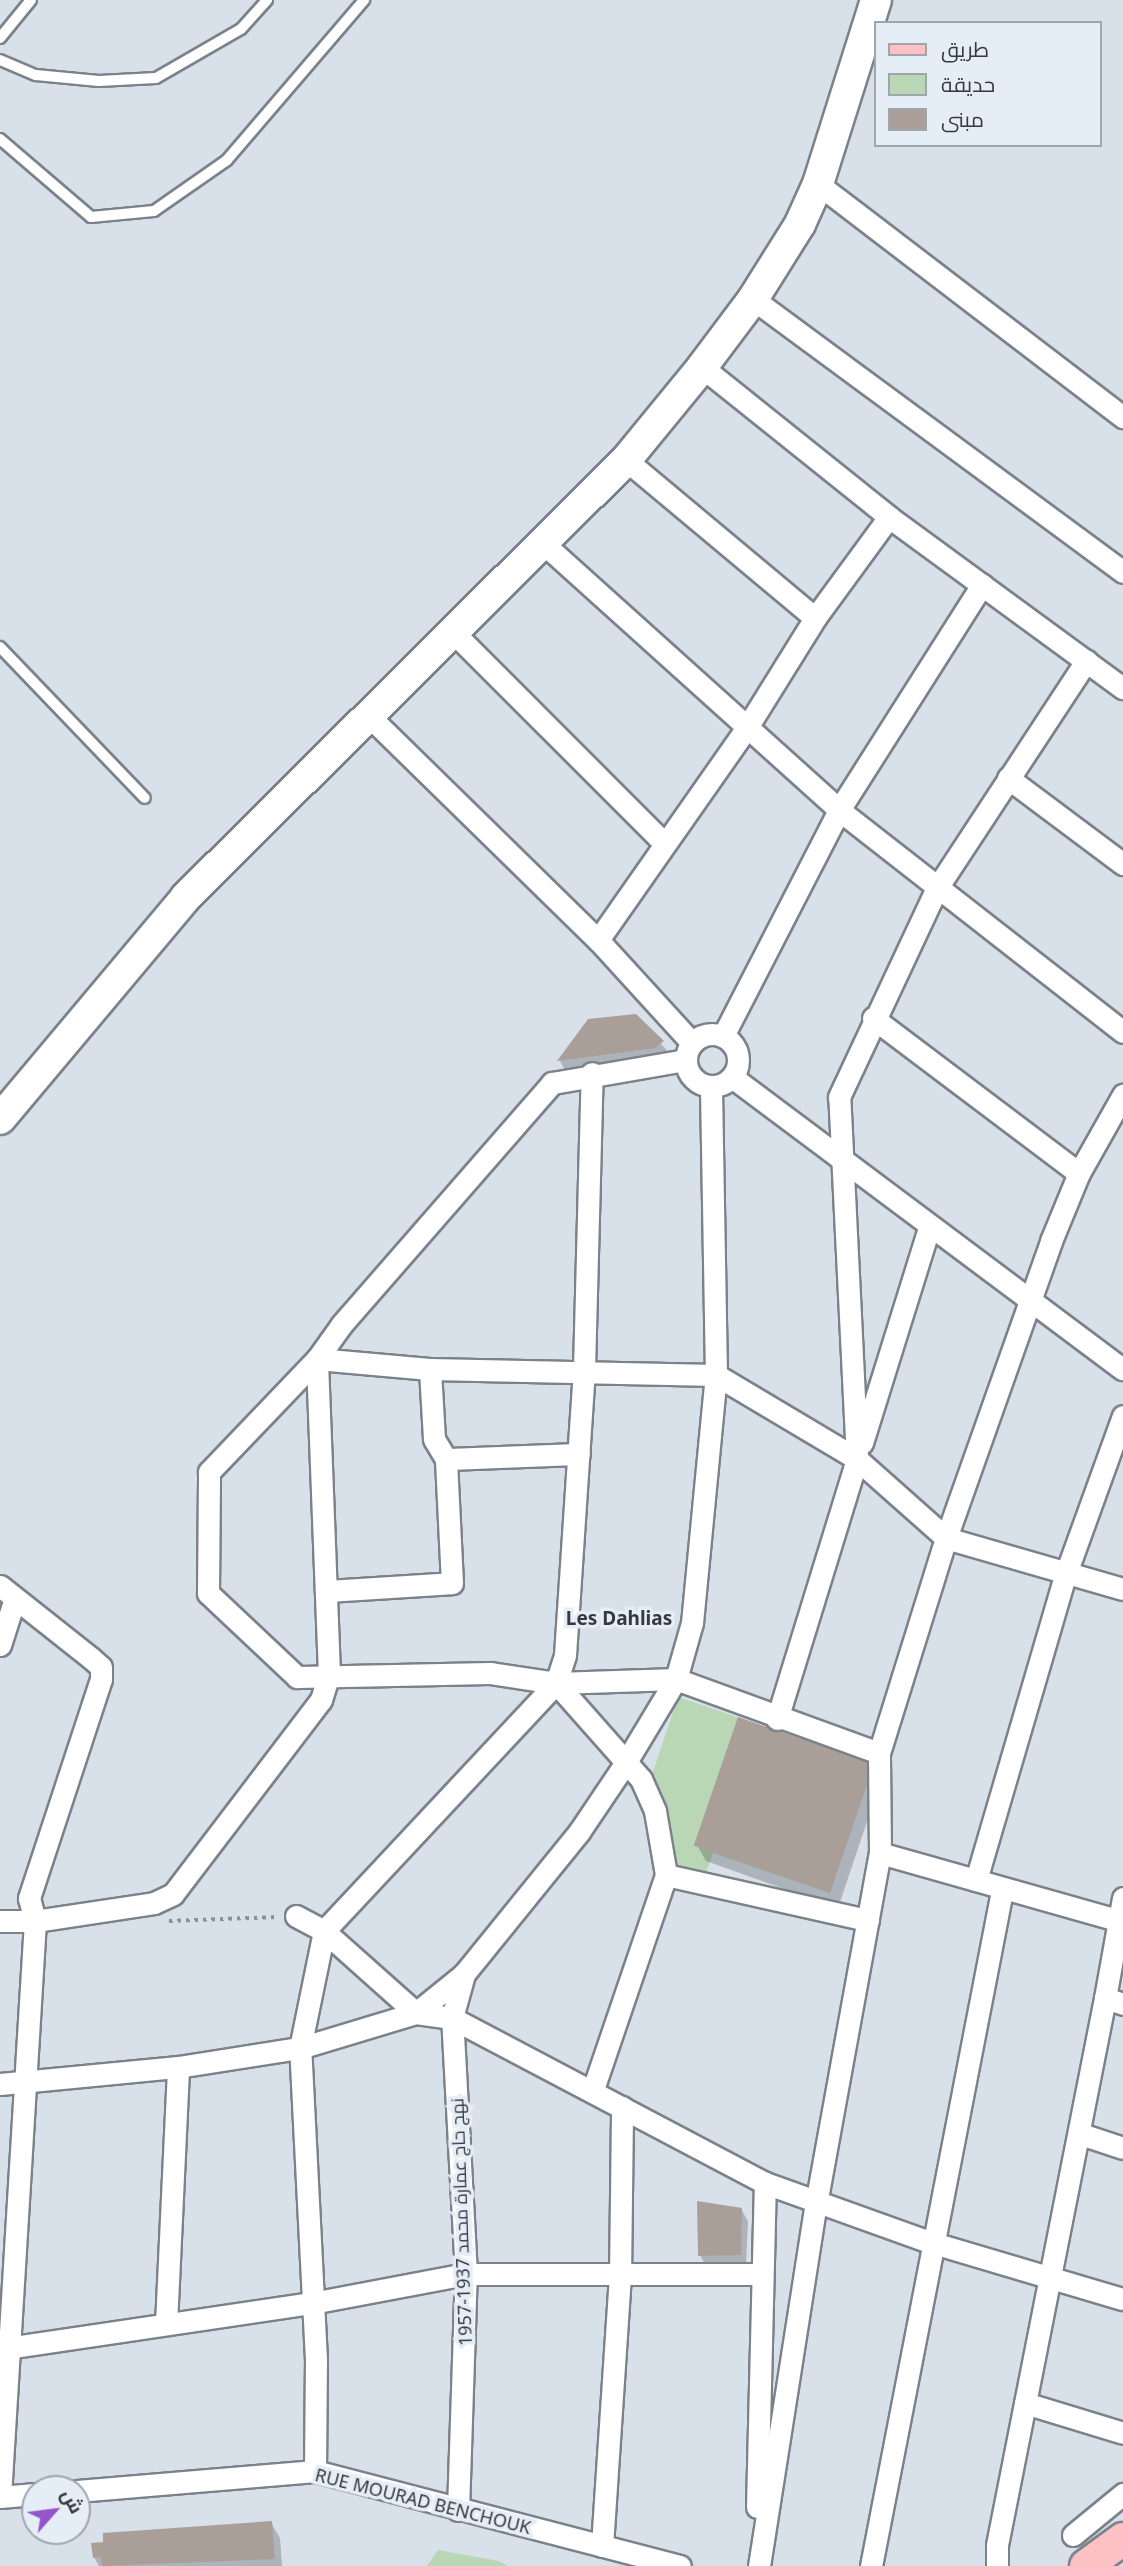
<!DOCTYPE html>
<meta charset="utf-8">
<style>
body{margin:0}
#map{position:relative;width:1123px;height:2566px;overflow:hidden;background:#d8e0ea;font-family:"Noto Sans",Cairo,sans-serif}
div>[style]{position:absolute}
[style*='--x']{left:calc(var(--x)*1px);top:calc(var(--y)*1px);width:calc(var(--w)*1px);rotate:calc(var(--a)*1deg)}
.green>*{inset:0;background:#b9d6b5}
.shadow>*{inset:0;background:#0003}
.building>*{inset:0;background:#aa9e99;transform-origin:0 0}
.path>*{height:3.5px;margin-top:-1.75px;transform-origin:0;background:repeating-linear-gradient(90deg,#8b9198 0 3.5px,transparent 0 8.5px)}
.roads{filter:drop-shadow(2px 0 #7b828b) drop-shadow(-2px 0 #7b828b) drop-shadow(0 2px #7b828b) drop-shadow(0 -2px #7b828b)}
.lane>*{height:10px;margin:-5px;padding:0 5px;transform-origin:5px;border-radius:5px;background:#fff}
.street>*{height:21px;margin:-10.5px;padding:0 10.5px;transform-origin:10.5px;border-radius:10.5px;background:#fff}
.street>.ring{margin:-10.5px;padding:0;box-sizing:content-box;background:none;border:21px solid #fff;border-radius:50%}
.secondary>*{height:30px;margin:-15px;padding:0 15px;transform-origin:15px;border-radius:15px;background:#fff}
.primary>*{height:32px;margin:-16px;padding:0 16px;transform-origin:16px;border-radius:16px;background:#fcc2c3}
span{translate:-50% -50%;white-space:nowrap;text-align:center;line-height:1.15;-webkit-text-stroke:7px #e5edf7;paint-order:stroke}
.street-label{font-size:18px;color:#36393d}
.neighbourhood-label{font-size:19px;color:#36393d;font-weight:700}
.legend{position:absolute;left:874px;top:21px;width:228px;height:126px;box-sizing:border-box;background:#e5edf7;border:2px solid #9fa5ad;margin:0;padding:9px 12px;list-style:none;font-size:21px;color:#36393d}
.legend li{display:flex;align-items:center;gap:14px;height:35px}
.legend b{width:35px;border:2px solid #9fa5ad}
.north{position:absolute;left:21px;top:2475px;width:70px;height:70px;box-sizing:border-box;background:#e5edf7;border:2px solid #9fa5ad;border-radius:50%;rotate:62deg;font-size:19px;font-weight:700;line-height:28px;text-align:center;color:#36393d}
.north::after{content:'';display:block;margin:auto;width:24px;height:32px;background:#9455cb;clip-path:polygon(50% 0,100% 100%,50% 72%,0 100%)}
</style>
<div id="map">
<div class="green">
<div style="clip-path:polygon(678px 1697px,874px 1763px,830px 1893px,713px 1853px,704px 1879px,678px 1870px,649px 1784px)"></div>
<div style="clip-path:polygon(438px 2550px,499px 2561px,508px 2566px,427px 2566px)"></div>
</div>
<div class="shadow">
<div style="clip-path:polygon(636px 1015px,669px 1053px,566px 1072px,560px 1061px,589px 1021px)"></div>
<div style="clip-path:polygon(739px 1719px,881px 1780px,838px 1908px,706px 1861px,697px 1845px)"></div>
<div style="clip-path:polygon(741px 2209px,748px 2221px,746px 2265px,706px 2266px,700px 2255px)"></div>
<div style="clip-path:polygon(271px 2523px,280px 2538px,282px 2566px,99px 2566px,94px 2557px)"></div>
</div>
<div class="building">
<div style="clip-path:polygon(636px 1014px,664px 1041px,655px 1048px,557px 1061px,588px 1019px)"></div>
<div style="left:738px;top:1717px;width:144px;height:136px;rotate:19deg"></div>
<div style="clip-path:polygon(697px 2201px,742px 2208px,741px 2255px,698px 2256px)"></div>
<div style="clip-path:polygon(272px 2521px,275px 2559px,102px 2566px,101px 2557px,93px 2558px,91px 2543px,103px 2542px,103px 2533px)"></div>
</div>
<div class="path">
<div style="--x:169;--y:1921;--w:108;--a:-2.1"></div>
</div>
<div class="roads">
<div class="lane">
<div style="--x:0;--y:38;--w:49;--a:-50.8"></div>
<div style="--x:0;--y:60;--w:39;--a:23"></div>
<div style="--x:36;--y:75;--w:63;--a:5.4"></div>
<div style="--x:99;--y:81;--w:57;--a:-3"></div>
<div style="--x:156;--y:78;--w:98;--a:-30"></div>
<div style="--x:241;--y:29;--w:39;--a:-48"></div>
<div style="--x:0;--y:139;--w:120;--a:40.6"></div>
<div style="--x:91;--y:217;--w:63;--a:-5.4"></div>
<div style="--x:154;--y:211;--w:89;--a:-34.9"></div>
<div style="--x:227;--y:160;--w:211;--a:-49.4"></div>
<div style="--x:0;--y:647;--w:209;--a:46.2"></div>
</div>
<div class="street">
<div style="--x:818;--y:184;--w:384;--a:37.4"></div>
<div style="--x:753;--y:299;--w:460;--a:36.4"></div>
<div style="--x:702;--y:367;--w:240;--a:38.7"></div>
<div style="--x:889;--y:517;--w:290;--a:36.2"></div>
<div style="--x:626;--y:460;--w:246;--a:39.9"></div>
<div style="--x:544;--y:544;--w:397;--a:42"></div>
<div style="--x:839;--y:810;--w:360;--a:38"></div>
<div style="--x:455;--y:634;--w:296;--a:45"></div>
<div style="--x:366;--y:713;--w:325;--a:44.4"></div>
<div style="--x:598;--y:940;--w:139;--a:47.6"></div>
<div style="--x:1008;--y:778;--w:144;--a:36.8"></div>
<div style="--x:598;--y:940;--w:258;--a:-55"></div>
<div style="--x:746;--y:729;--w:131;--a:-58.1"></div>
<div style="--x:815;--y:618;--w:125;--a:-53.8"></div>
<div style="--x:873;--y:1018;--w:258;--a:37"></div>
<div class="ring" style="left:686px;top:1034px;width:31px;height:31px"></div>
<div style="--x:723;--y:1036;--w:254;--a:-62.8"></div>
<div style="--x:839;--y:810;--w:267;--a:-57.6"></div>
<div style="--x:732;--y:1077;--w:488;--a:36.8"></div>
<div style="--x:862;--y:1443;--w:225;--a:-72.7"></div>
<div style="--x:446;--y:1459;--w:133;--a:-2.2"></div>
<div style="--x:0;--y:1586;--w:116;--a:38.4"></div>
<div style="--x:91;--y:1658;--w:13;--a:42"></div>
<div style="--x:101;--y:1667;--w:12;--a:90"></div>
<div style="--x:101;--y:1679;--w:231;--a:108.2"></div>
<div style="--x:29;--y:1898;--w:24;--a:75"></div>
<div style="--x:35;--y:1921;--w:577;--a:93.48"></div>
<div style="--x:326;--y:1591;--w:126;--a:-3.6"></div>
<div style="--x:452;--y:1583;--w:124;--a:-92.8"></div>
<div style="--x:446;--y:1459;--w:23;--a:-121"></div>
<div style="--x:434;--y:1439;--w:70;--a:-93.3"></div>
<div style="--x:0;--y:1645;--w:49;--a:-72.3"></div>
<div style="--x:556;--y:1683;--w:29;--a:-72"></div>
<div style="--x:565;--y:1655;--w:287;--a:-86.2"></div>
<div style="--x:584;--y:1369;--w:296;--a:-88.5"></div>
<div style="--x:777;--y:1719;--w:272;--a:-72.9"></div>
<div style="--x:857;--y:1459;--w:362;--a:-92.8"></div>
<div style="--x:839;--y:1097;--w:231;--a:-64.9"></div>
<div style="--x:937;--y:888;--w:272;--a:-56.7"></div>
<div style="--x:879;--y:1753;--w:216;--a:-160"></div>
<div style="--x:676;--y:1679;--w:120;--a:178.1"></div>
<div style="--x:556;--y:1683;--w:66;--a:-171.3"></div>
<div style="--x:491;--y:1673;--w:194;--a:178.8"></div>
<div style="--x:297;--y:1677;--w:122;--a:-136.7"></div>
<div style="--x:208;--y:1593;--w:121;--a:-89.5"></div>
<div style="--x:209;--y:1472;--w:156;--a:-46.3"></div>
<div style="--x:317;--y:1359;--w:113;--a:5.1"></div>
<div style="--x:430;--y:1369;--w:286;--a:1.2"></div>
<div style="--x:716;--y:1375;--w:164;--a:30.8"></div>
<div style="--x:857;--y:1459;--w:119;--a:41.6"></div>
<div style="--x:946;--y:1538;--w:184;--a:16.1"></div>
<div style="--x:880;--y:1853;--w:245;--a:15.8"></div>
<div style="--x:666;--y:1875;--w:207;--a:12.6"></div>
<div style="--x:976;--y:1880;--w:317;--a:-73.7"></div>
<div style="--x:1065;--y:1576;--w:170;--a:-70.1"></div>
<div style="--x:1123;--y:1898;--w:102;--a:100.2"></div>
<div style="--x:1105;--y:1998;--w:19;--a:18"></div>
<div style="--x:296;--y:1916;--w:32;--a:28"></div>
<div style="--x:324;--y:1931;--w:123;--a:41.7"></div>
<div style="--x:416;--y:2013;--w:36;--a:8"></div>
<div style="--x:452;--y:2018;--w:354;--a:27.8"></div>
<div style="--x:765;--y:2183;--w:175;--a:19.7"></div>
<div style="--x:930;--y:2242;--w:201;--a:16.5"></div>
<div style="--x:0;--y:1921;--w:35;--a:0"></div>
<div style="--x:35;--y:1921;--w:120;--a:-8.6"></div>
<div style="--x:154;--y:1903;--w:21;--a:-25"></div>
<div style="--x:173;--y:1894;--w:244;--a:-52.7"></div>
<div style="--x:321;--y:1700;--w:27;--a:-73"></div>
<div style="--x:329;--y:1674;--w:315;--a:-92.2"></div>
<div style="--x:317;--y:1359;--w:43;--a:-54.5"></div>
<div style="--x:342;--y:1324;--w:320;--a:-48.9"></div>
<div style="--x:552;--y:1083;--w:135;--a:-9.8"></div>
<div style="--x:0;--y:2084;--w:179;--a:-5.5"></div>
<div style="--x:178;--y:2067;--w:123;--a:-8.9"></div>
<div style="--x:300;--y:2048;--w:121;--a:-16.8"></div>
<div style="--x:416;--y:2013;--w:62;--a:-39.1"></div>
<div style="--x:1081;--y:2134;--w:44;--a:18.4"></div>
<div style="--x:166;--y:2324;--w:257;--a:-87.3"></div>
<div style="--x:0;--y:2349;--w:315;--a:-8.4"></div>
<div style="--x:312;--y:2303;--w:157;--a:-10.7"></div>
<div style="--x:466;--y:2274;--w:296;--a:0"></div>
<div style="--x:1025;--y:2403;--w:102;--a:17"></div>
<div style="--x:315;--y:2471;--w:111;--a:-89.5"></div>
<div style="--x:316;--y:2360;--w:312;--a:-92.9"></div>
<div style="--x:300;--y:2048;--w:119;--a:-78.4"></div>
<div style="--x:324;--y:1931;--w:340;--a:-46.9"></div>
<div style="--x:556;--y:1683;--w:128;--a:48.5"></div>
<div style="--x:641;--y:1779;--w:35;--a:66"></div>
<div style="--x:655;--y:1811;--w:65;--a:80.2"></div>
<div style="--x:666;--y:1875;--w:226;--a:108.8"></div>
<div style="--x:77;--y:2491;--w:239;--a:-4.8"></div>
<div style="--x:315;--y:2471;--w:377;--a:14.6"></div>
<div style="--x:0;--y:2497;--w:35;--a:-5"></div>
<div style="--x:757;--y:2507;--w:324;--a:-88.6"></div>
<div style="--x:458;--y:2510;--w:236;--a:-88.1"></div>
<div style="--x:466;--y:2274;--w:256;--a:-93.1"></div>
<div style="--x:452;--y:2018;--w:46;--a:-74.7"></div>
<div style="--x:464;--y:1974;--w:183;--a:-51"></div>
<div style="--x:579;--y:1832;--w:84;--a:-56.1"></div>
<div style="--x:626;--y:1762;--w:97;--a:-58.9"></div>
<div style="--x:676;--y:1679;--w:58;--a:-74.1"></div>
<div style="--x:692;--y:1623;--w:249;--a:-84.5"></div>
<div style="--x:716;--y:1375;--w:288;--a:-91"></div>
<div style="--x:1073;--y:2535;--w:65;--a:-39.4"></div>
<div style="--x:602;--y:2546;--w:270;--a:-86.2"></div>
<div style="--x:620;--y:2277;--w:170;--a:-89.3"></div>
<div style="--x:759;--y:2566;--w:366;--a:-81.1"></div>
<div style="--x:816;--y:2204;--w:357;--a:-79.7"></div>
<div style="--x:880;--y:1853;--w:100;--a:-90.6"></div>
<div style="--x:879;--y:1753;--w:225;--a:-72.7"></div>
<div style="--x:946;--y:1538;--w:315;--a:-70.5"></div>
<div style="--x:1051;--y:1241;--w:74;--a:-67.6"></div>
<div style="--x:1079;--y:1173;--w:90;--a:-60.6"></div>
<div style="--x:871;--y:2566;--w:688;--a:-79.02"></div>
<div style="--x:997;--y:2566;--w:21;--a:-90"></div>
<div style="--x:997;--y:2545;--w:558;--a:-78.83"></div>
</div>
<div class="secondary">
<div style="--x:0;--y:1119;--w:290;--a:-50"></div>
<div style="--x:186;--y:897;--w:620;--a:-44.8"></div>
<div style="--x:626;--y:460;--w:120;--a:-50.7"></div>
<div style="--x:702;--y:367;--w:85;--a:-53.1"></div>
<div style="--x:753;--y:299;--w:89;--a:-57.9"></div>
<div style="--x:800;--y:224;--w:44;--a:-65.8"></div>
<div style="--x:818;--y:184;--w:193;--a:-72.5"></div>
</div>
<div class="primary">
<div style="--x:1086;--y:2566;--w:46;--a:-36.1"></div>
</div>
</div>
<div class="street-label">
<span style="left:461px;top:2222px;rotate:-92deg">نهج حاج عمارة محمد 1937-1957</span>
<span style="left:423px;top:2501px;rotate:14deg">RUE MOURAD BENCHOUK</span>
</div>
<div class="neighbourhood-label">
<span style="left:619px;top:1619px">Les Dahlias</span>
</div>
<ul class="legend">
<li><b style="height:9px;background:#fcc2c3"></b>طريق</li>
<li><b style="height:19px;background:#b9d6b5"></b>حديقة</li>
<li><b style="height:19px;background:#aa9e99"></b>مبنى</li>
</ul>
<div class="north">ش</div>
</div>
